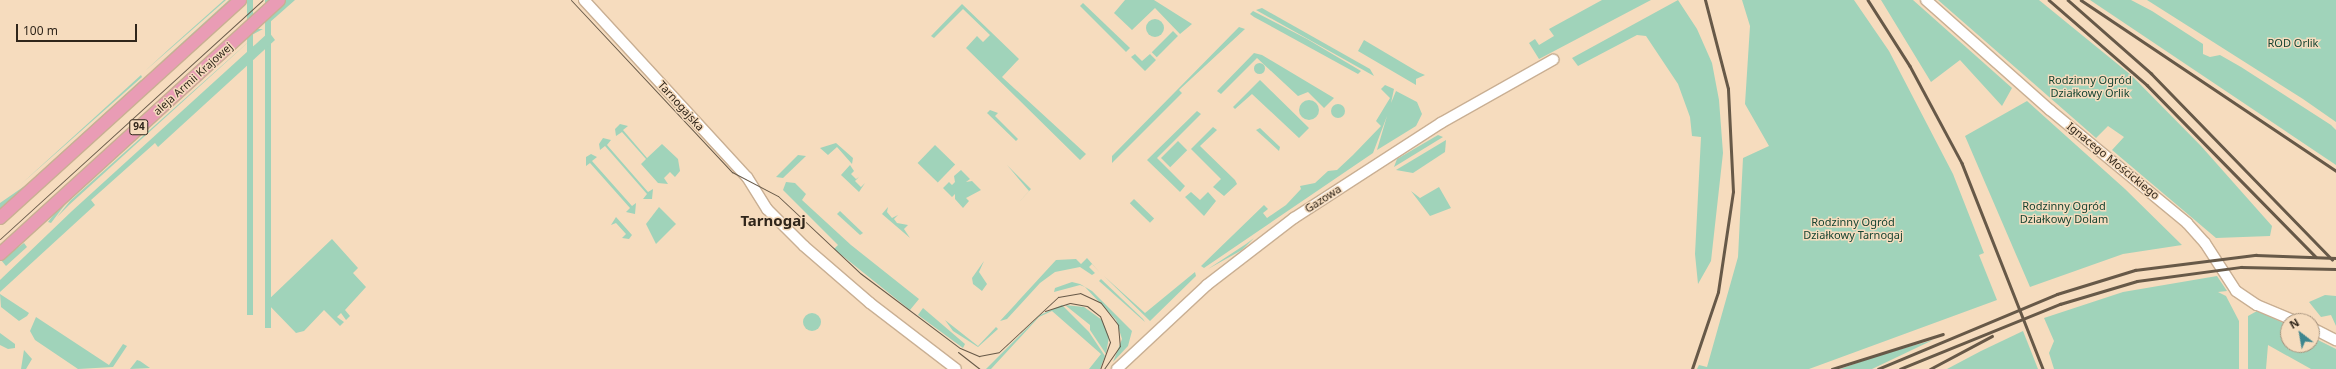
<!DOCTYPE html>
<meta charset="utf-8">
<style>
body{margin:0}
#map{position:relative;width:2336px;height:369px;overflow:hidden;background:#f6dcbe;font-family:"Noto Sans",sans-serif}
div>[style]{position:absolute}
[style*='--x']{left:calc(var(--x)*1px);top:calc(var(--y)*1px);width:calc(var(--w)*1px);rotate:calc(var(--a)*1deg)}
.green>*{inset:0;background:#a0d3ba;transform-origin:0 0}
.round{border-radius:50%}
.roads{filter:drop-shadow(1px 0 #c9af93) drop-shadow(-1px 0 #c9af93) drop-shadow(0 1px #c9af93) drop-shadow(0 -1px #c9af93)}
.secondary>*{height:10px;margin:-5px;padding:0 5px;transform-origin:5px;border-radius:5px;background:#fff}
.primary>*{height:12px;margin:-6px;padding:0 6px;transform-origin:6px;border-radius:6px;background:#e99cb5}
.tram>*{height:1px;margin:-0.5px;padding:0 0.5px;transform-origin:0.5px;border-radius:0.5px;background:#675948}
.rail>*{height:2.5px;margin:-1.25px;padding:0 1.25px;transform-origin:1.25px;border-radius:1.25px;background:#675948}
span{translate:-50% -50%;white-space:nowrap;text-align:center;line-height:1.15;-webkit-text-stroke:3px #f6dcbe;paint-order:stroke}
.shield-label span{padding:1px 3px;background:#f6dcbe;border:1px solid;border-radius:3px;-webkit-text-stroke-width:0}
.shield-label{font-size:10px;color:#30261b;font-weight:700}
.park-label{font-size:11px;color:#154331}
.street-label{font-size:11px;color:#30261b}
.district-label{font-size:15px;color:#30261b;font-weight:700}
.north{position:absolute;left:2280px;top:313px;width:40px;height:40px;box-sizing:border-box;background:#f6dcbe;border:1px solid #a7937d;border-radius:50%;rotate:329deg;font-size:11px;font-weight:700;line-height:16px;text-align:center;color:#30261b}
.north::after{content:'';display:block;margin:auto;width:14px;height:18px;background:#3f868e;clip-path:polygon(50% 0,100% 100%,50% 72%,0 100%)}
.scale{position:absolute;left:16px;top:24px;width:121px;height:18px;box-sizing:border-box;border:2px solid #30261b;border-top:0;padding-left:5px;font-size:12px;line-height:14px;white-space:nowrap;color:#30261b;-webkit-text-stroke:3px #f6dcbe;paint-order:stroke}
</style>
<div id="map">
<div class="green">
<div style="clip-path:polygon(224px 0,226px 0,145px 71px,169px 49px)"></div>
<div style="clip-path:polygon(229px 0,232px 0,150px 72px)"></div>
<div style="left:247px;top:0;width:6px;height:315px"></div>
<div style="left:265px;top:0;width:6px;height:328px"></div>
<div style="clip-path:polygon(286px 0,295px 0,269px 23px,270px 16px)"></div>
<div style="clip-path:polygon(1125px 0,1154px 0,1192px 24px,1180px 34px,1155px 8px,1132px 30px,1114px 13px)"></div>
<div style="clip-path:polygon(1602px 0,1651px 0,1539px 59px,1529px 43px,1535px 39px,1539px 45px,1554px 36px,1549px 29px)"></div>
<div style="clip-path:polygon(1678px 0,1697px 29px,1712px 63px,1719px 100px,1723px 153px,1711px 261px,1698px 284px,1695px 254px,1701px 137px,1692px 136px,1690px 117px,1678px 84px,1646px 36px,1637px 35px,1578px 66px,1572px 58px)"></div>
<div style="clip-path:polygon(1742px 0,1854px 0,1889px 51px,1953px 174px,1984px 253px,1979px 255px,1997px 300px,1809px 369px,1697px 369px,1699px 365px,1707px 367px,1738px 257px,1743px 158px,1769px 146px,1745px 104px,1750px 26px)"></div>
<div style="clip-path:polygon(1881px 0,1913px 0,2012px 88px,2002px 106px,1960px 60px,1931px 82px)"></div>
<div style="clip-path:polygon(1938px 0,2039px 0,2131px 75px,2201px 146px,2272px 226px,2270px 236px,2216px 238px,2112px 150px,2124px 137px,2108px 126px,2096px 138px)"></div>
<div style="clip-path:polygon(2090px 0,2131px 0,2152px 11px,2203px 44px,2203px 54px,2210px 57px,2220px 55px,2241px 67px,2331px 125px,2336px 130px,2336px 165px)"></div>
<div style="clip-path:polygon(2147px 0,2336px 0,2336px 122px,2303px 99px)"></div>
<div style="clip-path:polygon(1083px 3px,1130px 48px,1126px 52px,1080px 6px)"></div>
<div style="clip-path:polygon(962px 4px,1019px 59px,1002px 77px,1086px 154px,1080px 160px,966px 48px,977px 36px,983px 42px,990px 35px,963px 9px,934px 38px,931px 36px)"></div>
<div style="clip-path:polygon(1262px 8px,1370px 69px,1374px 76px,1256px 10px)"></div>
<div style="clip-path:polygon(1253px 11px,1307px 39px,1361px 71px,1358px 74px,1254px 17px,1250px 14px)"></div>
<div class="round" style="left:1146px;top:19px;width:18px;height:18px"></div>
<div style="clip-path:polygon(1239px 27px,1245px 29px,1179px 90px,1182px 93px,1112px 163px,1112px 156px)"></div>
<div style="clip-path:polygon(255px 29px,263px 29px,250px 36px,67px 202px,51px 223px,48px 222px,62px 204px)"></div>
<div style="left:1173px;top:31px;width:7px;height:30px;rotate:45deg"></div>
<div style="clip-path:polygon(269px 32px,275px 40px,158px 147px,155px 143px,91px 200px,95px 205px,0 292px,0 280px,72px 211px)"></div>
<div style="clip-path:polygon(255px 36px,69px 205px,57px 217px,70px 201px)"></div>
<div style="clip-path:polygon(1364px 40px,1418px 72px,1425px 75px,1416px 79px,1416px 85px,1358px 51px)"></div>
<div style="clip-path:polygon(1254px 53px,1262px 55px,1334px 98px,1324px 108px,1308px 92px,1298px 96px,1257px 58px,1221px 94px,1217px 91px)"></div>
<div style="clip-path:polygon(1135px 54px,1142px 61px,1150px 54px,1156px 60px,1145px 71px,1131px 57px)"></div>
<div class="round" style="left:1253.5px;top:62.5px;width:11px;height:11px"></div>
<div style="clip-path:polygon(141px 75px,142px 77px,20px 185px,95px 117px)"></div>
<div style="clip-path:polygon(141px 80px,141px 82px,0 210px,0 203px,26px 185px)"></div>
<div style="clip-path:polygon(1260px 80px,1309px 128px,1299px 138px,1252px 94px,1235px 109px,1233px 107px)"></div>
<div style="clip-path:polygon(1385px 85px,1394px 89px,1391px 103px,1396px 91px,1417px 102px,1422px 114px,1416px 126px,1377px 150px,1387px 116px,1373px 153px,1204px 268px,1201px 266px,1264px 205px,1268px 209px,1263px 213px,1267px 218px,1286px 205px,1301px 189px,1300px 186px,1315px 183px,1328px 171px,1337px 170px,1353px 155px,1381px 126px,1376px 121px,1390px 98px,1381px 89px)"></div>
<div class="round" style="left:1299px;top:100px;width:20px;height:20px"></div>
<div style="clip-path:polygon(2027px 101px,2125px 189px,2182px 245px,2123px 254px,2030px 287px,1965px 136px)"></div>
<div class="round" style="left:1331px;top:104px;width:14px;height:14px"></div>
<div style="clip-path:polygon(990px 110px,998px 113px,995px 116px,1018px 139px,1016px 141px,987px 113px)"></div>
<div style="clip-path:polygon(1197px 111px,1201px 114px,1157px 158px,1185px 186px,1180px 192px,1147px 160px)"></div>
<div style="clip-path:polygon(620px 124px,628px 126px,623px 130px,647px 158px,662px 144px,678px 159px,680px 171px,675px 177px,670px 172px,664px 178px,668px 184px,658px 183px,641px 164px,646px 159px,622px 132px,616px 136px,615px 129px)"></div>
<div style="clip-path:polygon(1213px 127px,1217px 130px,1200px 146px,1235px 180px,1237px 184px,1224px 196px,1213px 187px,1221px 179px,1191px 149px)"></div>
<div style="clip-path:polygon(1260px 128px,1280px 147px,1279px 151px,1256px 130px)"></div>
<div style="clip-path:polygon(1438px 135px,1443px 137px,1394px 167px,1397px 159px)"></div>
<div style="clip-path:polygon(603px 138px,611px 140px,607px 145px,648px 192px,653px 189px,652px 199px,643px 199px,647px 194px,605px 146px,600px 150px,599px 144px)"></div>
<div style="clip-path:polygon(1446px 140px,1445px 152px,1413px 173px,1396px 170px)"></div>
<div style="left:1178px;top:141px;width:13px;height:24px;rotate:45deg"></div>
<div style="clip-path:polygon(836px 143px,853px 158px,852px 164px,837px 147px,828px 155px,820px 148px)"></div>
<div style="left:935px;top:145px;width:28px;height:25px;rotate:44deg"></div>
<div style="clip-path:polygon(591px 154px,597px 157px,592px 161px,632px 206px,636px 203px,635px 214px,626px 212px,630px 208px,590px 163px,586px 166px,586px 157px)"></div>
<div style="clip-path:polygon(798px 155px,806px 156px,783px 178px,776px 177px)"></div>
<div style="clip-path:polygon(850px 165px,854px 171px,851px 174px,856px 179px,859px 177px,855px 181px,861px 187px,865px 183px,859px 192px,841px 175px)"></div>
<div style="clip-path:polygon(1007px 165px,1031px 189px,1012px 210px,1029px 191px)"></div>
<div style="clip-path:polygon(961px 170px,970px 179px,966px 182px,972px 181px,981px 190px,966px 198px,969px 201px,963px 208px,955px 199px,955px 194px,952px 197px,943px 188px,949px 182px,952px 185px,955px 182px,954px 176px)"></div>
<div style="clip-path:polygon(786px 182px,795px 183px,806px 194px,802px 200px,851px 245px,919px 299px,910px 310px,834px 249px,838px 245px,783px 190px)"></div>
<div style="clip-path:polygon(1439px 187px,1451px 208px,1430px 216px,1411px 191px,1420px 198px)"></div>
<div style="clip-path:polygon(1191px 192px,1200px 200px,1208px 192px,1216px 201px,1204px 216px,1185px 197px)"></div>
<div style="left:1134px;top:199px;width:28px;height:6px;rotate:44deg"></div>
<div style="clip-path:polygon(659px 207px,676px 224px,656px 244px,646px 224px)"></div>
<div style="clip-path:polygon(888px 207px,887px 212px,892px 218px,898px 215px,894px 219px,897px 223px,908px 225px,904px 229px,910px 238px,882px 214px)"></div>
<div style="clip-path:polygon(840px 211px,863px 233px,860px 235px,837px 214px)"></div>
<div style="clip-path:polygon(616px 217px,632px 235px,629px 239px,622px 238px,626px 234px,616px 223px,611px 225px)"></div>
<div style="clip-path:polygon(1254px 238px,1242px 250px,1208px 269px,1246px 244px)"></div>
<div style="clip-path:polygon(332px 239px,358px 268px,353px 273px,366px 287px,345px 310px,350px 316px,346px 320px,341px 313px,337px 317px,344px 322px,340px 326px,324px 310px,304px 331px,296px 333px,266px 302px)"></div>
<div style="clip-path:polygon(24px 243px,27px 247px,6px 266px,1px 260px)"></div>
<div style="clip-path:polygon(1087px 258px,1101px 274px,1092px 264px,1089px 267px,1095px 273px,1092px 275px,1080px 267px,1055px 272px,1040px 283px,1007px 319px,1000px 321px,1056px 260px,1076px 259px,1081px 264px)"></div>
<div style="clip-path:polygon(984px 261px,979px 272px,987px 284px,982px 291px,973px 284px,972px 278px)"></div>
<div style="clip-path:polygon(1195px 272px,1196px 276px,1150px 321px,1104px 276px,1145px 313px)"></div>
<div style="clip-path:polygon(2217px 276px,2227px 291px,2218px 292px,2226px 296px,2239px 321px,2239px 369px,2054px 369px,2049px 353px,2054px 341px,2044px 318px,2123px 292px)"></div>
<div style="clip-path:polygon(1101px 279px,1143px 319px,1145px 322px,1099px 281px)"></div>
<div style="clip-path:polygon(1072px 282px,1080px 284px,1092px 291px,1132px 331px,1128px 346px,1113px 362px,1122px 339px,1116px 320px,1085px 287px,1080px 285px,1054px 292px,1055px 288px)"></div>
<div style="clip-path:polygon(0 294px,29px 313px,27px 316px,19px 321px,1px 307px)"></div>
<div style="clip-path:polygon(2325px 295px,2336px 296px,2336px 326px,2331px 315px,2321px 317px,2309px 302px)"></div>
<div style="clip-path:polygon(1062px 305px,1089px 332px,1105px 356px,1100px 369px,1089px 369px,1101px 354px,1052px 311px,1039px 317px,991px 369px,986px 369px,1040px 315px)"></div>
<div style="clip-path:polygon(1065px 305px,1084px 307px,1102px 320px,1109px 337px,1106px 354px,1090px 330px,1090px 325px)"></div>
<div style="clip-path:polygon(923px 308px,965px 344px,963px 348px,918px 315px)"></div>
<div style="clip-path:polygon(2257px 311px,2288px 325px,2288px 345px,2312px 345px,2312px 337px,2336px 349px,2336px 369px,2311px 369px,2268px 345px,2266px 369px,2248px 369px,2248px 316px)"></div>
<div class="round" style="left:803px;top:313px;width:18px;height:18px"></div>
<div style="clip-path:polygon(36px 317px,109px 365px,123px 344px,127px 346px,113px 367px,78px 369px,35px 340px,30px 331px)"></div>
<div style="clip-path:polygon(945px 320px,978px 346px,996px 327px,998px 329px,978px 347px,953px 331px)"></div>
<div style="clip-path:polygon(2023px 331px,2038px 369px,1947px 369px,1981px 351px)"></div>
<div style="clip-path:polygon(0 333px,15px 344px,15px 348px,8px 349px,0 345px)"></div>
<div style="clip-path:polygon(1933px 340px,1872px 369px,1840px 369px,1880px 355px)"></div>
<div style="clip-path:polygon(24px 350px,32px 359px,26px 369px,21px 369px)"></div>
<div style="clip-path:polygon(137px 360px,140px 361px,150px 368px,130px 369px)"></div>
</div>
<div class="roads">
<div class="secondary">
<div style="--x:584;--y:0;--w:241;--a:47.4"></div>
<div style="--x:747;--y:177;--w:38;--a:58"></div>
<div style="--x:767;--y:209;--w:52;--a:45"></div>
<div style="--x:804;--y:246;--w:87;--a:40.8"></div>
<div style="--x:870;--y:303;--w:108;--a:37.5"></div>
<div style="--x:1926;--y:0;--w:166;--a:41.6"></div>
<div style="--x:2050;--y:110;--w:178;--a:39.5"></div>
<div style="--x:2187;--y:223;--w:27;--a:48"></div>
<div style="--x:2205;--y:243;--w:57;--a:57.1"></div>
<div style="--x:2236;--y:291;--w:25;--a:34"></div>
<div style="--x:2257;--y:305;--w:41;--a:22.8"></div>
<div style="--x:2312;--y:328;--w:27;--a:27"></div>
<div style="--x:1117;--y:369;--w:123;--a:-43"></div>
<div style="--x:1207;--y:285;--w:110;--a:-37.6"></div>
<div style="--x:1294;--y:218;--w:175;--a:-32.9"></div>
<div style="--x:1441;--y:123;--w:129;--a:-29.4"></div>
</div>
<div class="primary">
<div style="--x:0;--y:218;--w:324;--a:-42.2"></div>
<div style="--x:0;--y:254;--w:377;--a:-42.3"></div>
</div>
</div>
<div class="tram">
<div style="--x:571;--y:0;--w:236;--a:46.9"></div>
<div style="--x:732;--y:172;--w:52;--a:27.6"></div>
<div style="--x:778;--y:196;--w:112;--a:43.2"></div>
<div style="--x:860;--y:273;--w:125;--a:36.9"></div>
<div style="--x:960;--y:348;--w:21;--a:23"></div>
<div style="--x:979;--y:356;--w:20;--a:-11"></div>
<div style="--x:999;--y:352;--w:81;--a:-43"></div>
<div style="--x:1058;--y:297;--w:22;--a:-10"></div>
<div style="--x:1080;--y:293;--w:23;--a:25"></div>
<div style="--x:1101;--y:303;--w:28;--a:52"></div>
<div style="--x:1118;--y:325;--w:21;--a:85"></div>
<div style="--x:1120;--y:346;--w:28;--a:125"></div>
<div style="--x:0;--y:239;--w:355;--a:-42.3"></div>
<div style="--x:1045;--y:311;--w:26;--a:-18"></div>
<div style="--x:1070;--y:303;--w:17;--a:10"></div>
<div style="--x:1087;--y:306;--w:16;--a:38"></div>
<div style="--x:1100;--y:316;--w:28;--a:69"></div>
<div style="--x:1110;--y:342;--w:29;--a:110"></div>
<div style="--x:958;--y:352;--w:28;--a:38"></div>
</div>
<div class="rail">
<div style="--x:1868;--y:0;--w:78;--a:57.5"></div>
<div style="--x:1910;--y:66;--w:110;--a:61.8"></div>
<div style="--x:1962;--y:163;--w:221;--a:68.5"></div>
<div style="--x:2049;--y:0;--w:130;--a:40.9"></div>
<div style="--x:2147;--y:85;--w:241;--a:45.5"></div>
<div style="--x:2068;--y:0;--w:111;--a:41.3"></div>
<div style="--x:2151;--y:73;--w:260;--a:45.8"></div>
<div style="--x:2081;--y:0;--w:307;--a:33.8"></div>
<div style="--x:1692;--y:369;--w:81;--a:-71.3"></div>
<div style="--x:1718;--y:292;--w:101;--a:-81.5"></div>
<div style="--x:1733;--y:192;--w:103;--a:-92.8"></div>
<div style="--x:1728;--y:89;--w:92;--a:-104.5"></div>
<div style="--x:1832;--y:369;--w:116;--a:-17.5"></div>
<div style="--x:1878;--y:369;--w:194;--a:-22.7"></div>
<div style="--x:2057;--y:294;--w:82;--a:-17.1"></div>
<div style="--x:2135;--y:270;--w:122;--a:-7.1"></div>
<div style="--x:2256;--y:255;--w:80;--a:2.1"></div>
<div style="--x:1900;--y:369;--w:173;--a:-22.1"></div>
<div style="--x:2060;--y:304;--w:80;--a:-16.6"></div>
<div style="--x:2137;--y:281;--w:105;--a:-7.7"></div>
<div style="--x:2241;--y:267;--w:95;--a:1.2"></div>
<div style="--x:1930;--y:369;--w:70;--a:-28"></div>
</div>
<div class="shield-label">
<span style="left:139px;top:127px">94</span>
</div>
<div class="park-label">
<span style="left:2293px;top:43px">ROD Orlik</span>
<span style="left:2090px;top:87px">Rodzinny Ogród<br>Działkowy Orlik</span>
<span style="left:2064px;top:213px">Rodzinny Ogród<br>Działkowy Dolam</span>
<span style="left:1853px;top:229px">Rodzinny Ogród<br>Działkowy Tarnogaj</span>
</div>
<div class="street-label">
<span style="left:193px;top:79px;rotate:-42deg">aleja Armii Krajowej</span>
<span style="left:681px;top:106px;rotate:48deg">Tarnogajska</span>
<span style="left:2113px;top:161px;rotate:39deg">Ignacego Mościckiego</span>
<span style="left:1323px;top:199px;rotate:-33deg">Gazowa</span>
</div>
<div class="district-label">
<span style="left:773px;top:221px">Tarnogaj</span>
</div>
<div class="north">N</div>
<div class="scale">100 m</div>
</div>
